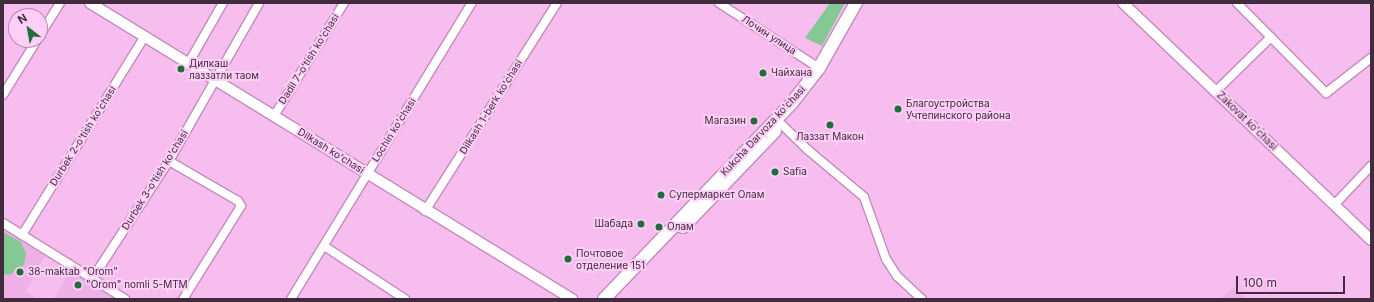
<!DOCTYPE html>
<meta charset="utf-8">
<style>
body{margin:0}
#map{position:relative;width:1374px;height:302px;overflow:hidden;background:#f7bdef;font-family:Inter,sans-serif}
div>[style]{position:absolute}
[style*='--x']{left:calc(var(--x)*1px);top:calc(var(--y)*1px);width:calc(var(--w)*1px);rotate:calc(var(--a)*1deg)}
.built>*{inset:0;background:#efb0e7}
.green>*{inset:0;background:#84c894}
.roads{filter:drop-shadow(1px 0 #c38cbc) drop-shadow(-1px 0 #c38cbc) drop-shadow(0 1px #c38cbc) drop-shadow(0 -1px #c38cbc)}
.minor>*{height:8px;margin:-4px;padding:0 4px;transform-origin:4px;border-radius:4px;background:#fff}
.tertiary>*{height:10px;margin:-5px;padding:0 5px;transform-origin:5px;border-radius:5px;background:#fff}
.primary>*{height:12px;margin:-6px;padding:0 6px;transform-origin:6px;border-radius:6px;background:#fff}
.dots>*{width:11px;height:11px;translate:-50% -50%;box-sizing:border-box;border:2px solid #fdcef6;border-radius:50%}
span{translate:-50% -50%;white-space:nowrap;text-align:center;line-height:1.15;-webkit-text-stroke:4px #fdcef6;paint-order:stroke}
.street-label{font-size:10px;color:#412b3e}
.poi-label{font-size:10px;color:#412b3e}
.left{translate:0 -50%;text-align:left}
.right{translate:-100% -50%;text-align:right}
.frame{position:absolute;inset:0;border:4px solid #412b3e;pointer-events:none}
.north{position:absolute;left:8px;top:8px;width:40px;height:40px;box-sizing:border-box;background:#fdcef6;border:1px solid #b28dac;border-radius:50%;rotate:329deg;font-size:11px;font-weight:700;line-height:16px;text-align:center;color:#412b3e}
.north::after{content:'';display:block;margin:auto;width:14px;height:18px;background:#206c3a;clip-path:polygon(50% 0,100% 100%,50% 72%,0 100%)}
.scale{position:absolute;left:1236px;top:276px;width:109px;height:18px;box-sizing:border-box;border:2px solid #412b3e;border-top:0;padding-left:5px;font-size:12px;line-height:14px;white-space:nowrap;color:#412b3e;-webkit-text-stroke:3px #fdcef6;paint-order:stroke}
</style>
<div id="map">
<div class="built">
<div style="clip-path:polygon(3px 225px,47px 253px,26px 291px,37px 299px,3px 299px)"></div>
<div style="clip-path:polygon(71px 270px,116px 299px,54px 299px)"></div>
<div style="clip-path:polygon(1233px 287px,1246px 299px,1221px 299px)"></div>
</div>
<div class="green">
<div style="clip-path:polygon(830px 3px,845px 3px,822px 46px,805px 38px)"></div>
<div style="clip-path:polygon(3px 232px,21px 242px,26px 253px,24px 265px,9px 275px,3px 274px)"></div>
</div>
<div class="roads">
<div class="minor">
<div style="--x:719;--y:3;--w:119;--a:33"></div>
<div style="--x:1237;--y:3;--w:127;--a:45.3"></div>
<div style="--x:1326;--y:93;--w:57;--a:-37.9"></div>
<div style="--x:40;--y:35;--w:38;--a:-58"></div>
<div style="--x:188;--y:64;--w:70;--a:-60.2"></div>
<div style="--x:1216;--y:91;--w:77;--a:-44.5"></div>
<div style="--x:3;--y:95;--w:65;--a:-58.3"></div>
<div style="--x:274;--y:116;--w:133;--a:-58.2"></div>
<div style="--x:776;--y:119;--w:45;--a:44.1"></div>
<div style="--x:808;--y:150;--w:73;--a:40"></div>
<div style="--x:864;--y:197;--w:66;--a:70.5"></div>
<div style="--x:886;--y:259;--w:20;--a:57"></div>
<div style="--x:897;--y:276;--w:34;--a:43"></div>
<div style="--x:169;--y:161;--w:80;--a:30.1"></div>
<div style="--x:238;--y:201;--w:6;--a:59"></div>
<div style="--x:241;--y:206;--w:110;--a:121.9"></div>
<div style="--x:1334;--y:205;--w:54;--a:-46.5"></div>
<div style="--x:425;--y:211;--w:246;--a:-57.6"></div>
<div style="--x:3;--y:223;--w:144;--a:31.9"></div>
<div style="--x:22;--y:235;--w:234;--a:-58.3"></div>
<div style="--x:324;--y:246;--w:97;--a:33.2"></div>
<div style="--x:92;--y:279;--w:141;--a:-56.9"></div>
<div style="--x:169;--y:161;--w:182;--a:-60.3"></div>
<div style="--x:291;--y:299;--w:347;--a:-58.6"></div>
</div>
<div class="tertiary">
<div style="--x:90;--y:3;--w:566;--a:31.55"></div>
<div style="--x:1123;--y:3;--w:343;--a:43.7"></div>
</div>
<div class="primary">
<div style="--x:683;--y:227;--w:133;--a:-46.2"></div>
<div style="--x:604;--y:299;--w:270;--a:-46.2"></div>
<div style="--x:791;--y:104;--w:46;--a:-52.1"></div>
<div style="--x:819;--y:68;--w:75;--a:-60.4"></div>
</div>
</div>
<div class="dots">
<div style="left:181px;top:69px;background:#206c3a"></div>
<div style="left:763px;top:73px;background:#206c3a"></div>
<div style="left:898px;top:109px;background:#206c3a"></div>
<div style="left:754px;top:121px;background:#206c3a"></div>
<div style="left:830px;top:125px;background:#206c3a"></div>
<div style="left:775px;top:172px;background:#206c3a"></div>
<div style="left:661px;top:195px;background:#206c3a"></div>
<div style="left:641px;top:224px;background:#206c3a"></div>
<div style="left:659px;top:227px;background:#206c3a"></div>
<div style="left:568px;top:259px;background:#206c3a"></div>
<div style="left:20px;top:272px;background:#206c3a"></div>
<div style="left:78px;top:285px;background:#206c3a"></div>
</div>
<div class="street-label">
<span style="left:769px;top:35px;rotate:33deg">Лочин улица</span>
<span style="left:309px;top:59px;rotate:-58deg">Dadil 7-o'tish ko'chasi</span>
<span style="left:491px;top:107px;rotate:-58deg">Dilkash 1-berk ko'chasi</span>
<span style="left:1247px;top:121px;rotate:44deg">Zakovat ko'chasi</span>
<span style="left:394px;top:130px;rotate:-58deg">Lochin ko'chasi</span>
<span style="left:763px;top:131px;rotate:-47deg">Kukcha Darvoza ko'chasi</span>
<span style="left:83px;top:136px;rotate:-58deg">Durbek 2-o'tish ko'chasi</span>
<span style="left:331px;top:151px;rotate:32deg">Dilkash ko'chasi</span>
<span style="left:155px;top:180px;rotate:-58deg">Durbek 3-o'tish ko'chasi</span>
</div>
<div class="poi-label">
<span class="left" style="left:189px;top:69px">Дилкаш<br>лаззатли таом</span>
<span class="left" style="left:771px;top:73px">Чайхана</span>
<span class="left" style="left:906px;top:109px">Благоустройства<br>Учтепинского района</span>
<span class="right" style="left:746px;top:121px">Магазин</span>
<span style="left:830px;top:137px">Лаззат Макон</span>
<span class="left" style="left:783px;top:172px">Safia</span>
<span class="left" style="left:669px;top:195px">Супермаркет Олам</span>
<span class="right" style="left:633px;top:224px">Шабада</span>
<span class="left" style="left:667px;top:227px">Олам</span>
<span class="left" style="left:576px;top:259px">Почтовое<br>отделение 151</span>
<span class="left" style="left:28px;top:272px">38-maktab "Orom"</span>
<span class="left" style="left:86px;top:285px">"Orom" nomli 5-MTM</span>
</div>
<div class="frame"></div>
<div class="north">N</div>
<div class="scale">100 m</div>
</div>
